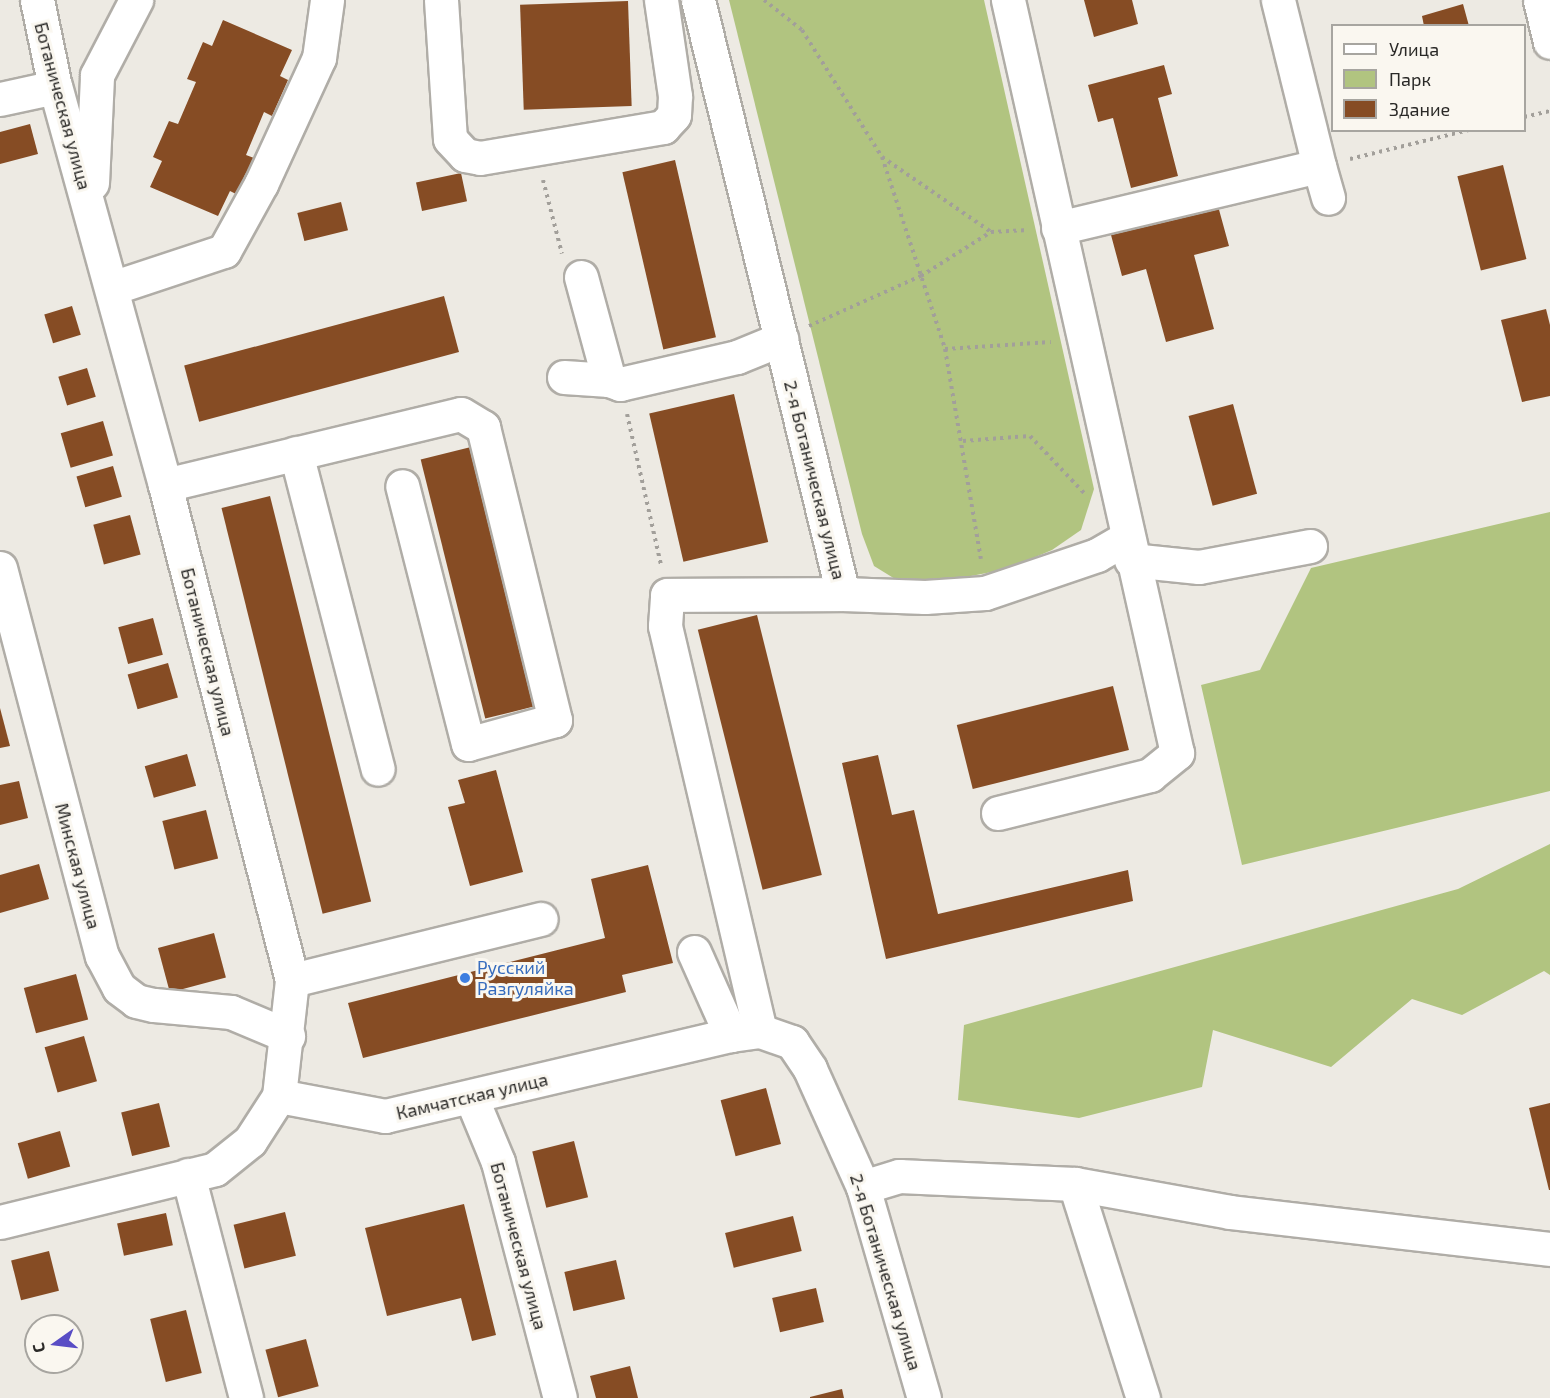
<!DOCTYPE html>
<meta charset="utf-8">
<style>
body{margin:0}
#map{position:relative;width:1550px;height:1398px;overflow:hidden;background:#edeae3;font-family:"Exo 2",sans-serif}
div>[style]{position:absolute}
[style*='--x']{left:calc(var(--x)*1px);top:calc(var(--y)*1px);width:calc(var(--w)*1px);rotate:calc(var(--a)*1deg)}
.green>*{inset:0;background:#b1c480}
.building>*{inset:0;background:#864c24;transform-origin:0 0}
.path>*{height:4px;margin-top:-2px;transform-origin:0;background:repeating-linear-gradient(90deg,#a29f9a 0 3px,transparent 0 7.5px)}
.roads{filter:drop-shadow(2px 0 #b0ada7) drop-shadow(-2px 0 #b0ada7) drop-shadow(0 2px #b0ada7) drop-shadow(0 -2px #b0ada7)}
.minor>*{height:33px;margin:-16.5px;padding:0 16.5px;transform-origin:16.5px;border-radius:16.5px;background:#fff}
.dots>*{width:16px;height:16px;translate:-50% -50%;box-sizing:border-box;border:3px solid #faf7f0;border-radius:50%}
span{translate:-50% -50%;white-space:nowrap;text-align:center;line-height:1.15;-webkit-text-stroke:6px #faf7f0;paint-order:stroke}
.street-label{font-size:18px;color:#2a2927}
.shop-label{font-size:18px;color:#366cbe}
.left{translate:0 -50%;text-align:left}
.legend{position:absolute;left:1331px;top:24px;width:195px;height:108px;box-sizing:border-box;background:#faf7f0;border:2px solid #a7a5a0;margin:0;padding:8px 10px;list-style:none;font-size:18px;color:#2a2927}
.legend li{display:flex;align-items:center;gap:12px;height:30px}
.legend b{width:30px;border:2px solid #a7a5a0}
.north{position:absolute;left:24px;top:1314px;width:60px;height:60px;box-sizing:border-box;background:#faf7f0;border:2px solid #a7a5a0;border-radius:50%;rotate:256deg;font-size:16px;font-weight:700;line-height:24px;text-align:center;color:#2a2927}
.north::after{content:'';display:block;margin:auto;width:21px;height:27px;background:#594dc5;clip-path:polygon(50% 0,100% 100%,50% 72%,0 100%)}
</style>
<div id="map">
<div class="green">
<div style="clip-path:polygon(729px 0,984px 0,1094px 489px,1081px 530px,1052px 550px,1007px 569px,935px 583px,900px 582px,874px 566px,862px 534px)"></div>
<div style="clip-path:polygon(1550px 512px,1550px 791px,1242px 865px,1201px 685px,1260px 670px,1311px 568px)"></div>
<div style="clip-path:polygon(1550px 844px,1550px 975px,1544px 971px,1462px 1015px,1412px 999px,1331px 1067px,1213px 1030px,1202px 1087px,1079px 1118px,958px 1100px,964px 1025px,1458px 889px)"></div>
</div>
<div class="building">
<div style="clip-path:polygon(1084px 0,1132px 0,1138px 24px,1094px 37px)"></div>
<div style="left:628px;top:1px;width:105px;height:108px;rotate:88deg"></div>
<div style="clip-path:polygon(1463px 4px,1469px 26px,1424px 26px,1422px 16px)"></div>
<div style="clip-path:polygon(223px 20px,292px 50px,280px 76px,288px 80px,272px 116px,264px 112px,246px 155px,254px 158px,238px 195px,230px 191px,218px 216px,150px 187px,162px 161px,153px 157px,169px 121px,178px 124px,196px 82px,187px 79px,203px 42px,212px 46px)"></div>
<div style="clip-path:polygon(1164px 65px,1172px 94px,1158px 98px,1178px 176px,1131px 188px,1113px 118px,1098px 122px,1088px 85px)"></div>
<div style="clip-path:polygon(30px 124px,38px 154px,0 164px,0 132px)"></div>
<div style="left:675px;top:160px;width:182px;height:54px;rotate:77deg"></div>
<div style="left:1503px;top:165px;width:97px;height:47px;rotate:76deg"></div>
<div style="left:461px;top:173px;width:29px;height:46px;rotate:78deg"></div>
<div style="left:341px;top:202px;width:29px;height:45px;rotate:76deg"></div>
<div style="clip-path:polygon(1218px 206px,1229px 246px,1194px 255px,1214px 329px,1166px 342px,1146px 269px,1122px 276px,1111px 235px)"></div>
<div style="left:444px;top:296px;width:58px;height:269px;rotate:75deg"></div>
<div style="left:72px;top:306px;width:30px;height:29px;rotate:73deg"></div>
<div style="clip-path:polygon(1546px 309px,1550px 325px,1550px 396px,1522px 402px,1501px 320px)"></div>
<div style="left:87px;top:368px;width:30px;height:30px;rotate:73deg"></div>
<div style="left:734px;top:394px;width:152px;height:87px;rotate:77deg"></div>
<div style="left:1233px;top:404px;width:93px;height:46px;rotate:75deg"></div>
<div style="left:103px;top:421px;width:36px;height:44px;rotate:74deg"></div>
<div style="left:475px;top:446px;width:267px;height:56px;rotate:76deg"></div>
<div style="left:113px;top:466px;width:32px;height:38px;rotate:74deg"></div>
<div style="left:270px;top:496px;width:418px;height:50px;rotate:76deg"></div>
<div style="left:130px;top:515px;width:41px;height:38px;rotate:75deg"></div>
<div style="left:757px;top:615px;width:268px;height:61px;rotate:76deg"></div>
<div style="left:153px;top:618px;width:38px;height:36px;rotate:75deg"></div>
<div style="left:168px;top:663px;width:36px;height:42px;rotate:74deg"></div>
<div style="left:1113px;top:686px;width:66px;height:161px;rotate:76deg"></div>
<div style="clip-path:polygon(0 708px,10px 746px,0 748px)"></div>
<div style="left:187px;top:754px;width:33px;height:44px;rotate:74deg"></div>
<div style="clip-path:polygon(878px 755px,892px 815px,914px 810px,938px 914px,1128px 870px,1133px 901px,886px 959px,842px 763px)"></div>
<div style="clip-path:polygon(496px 770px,523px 872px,470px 886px,448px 807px,465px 803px,458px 780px)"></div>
<div style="clip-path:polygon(19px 781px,28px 818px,0 825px,0 785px)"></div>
<div style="left:206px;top:810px;width:50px;height:45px;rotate:76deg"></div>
<div style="clip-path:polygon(39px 864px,49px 899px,0 913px,0 875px)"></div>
<div style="clip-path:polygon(648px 865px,673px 963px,622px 975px,626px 992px,363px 1058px,348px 1003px,605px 938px,591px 879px)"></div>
<div style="left:214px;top:933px;width:46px;height:58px;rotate:75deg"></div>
<div style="left:76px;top:974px;width:47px;height:54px;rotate:75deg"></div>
<div style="left:84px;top:1036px;width:47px;height:41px;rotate:74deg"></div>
<div style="left:766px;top:1088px;width:58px;height:47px;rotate:75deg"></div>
<div style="left:159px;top:1103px;width:45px;height:39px;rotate:76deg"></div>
<div style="clip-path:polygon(1550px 1103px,1550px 1190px,1549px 1190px,1529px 1108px)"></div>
<div style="left:60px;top:1131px;width:37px;height:44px;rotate:74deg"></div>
<div style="left:574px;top:1141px;width:58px;height:43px;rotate:76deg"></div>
<div style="clip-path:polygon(464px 1204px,496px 1335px,472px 1341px,461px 1298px,387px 1316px,365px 1228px)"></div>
<div style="left:285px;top:1212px;width:45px;height:53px;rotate:76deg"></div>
<div style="left:166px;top:1213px;width:33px;height:50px;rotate:78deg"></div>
<div style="left:793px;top:1216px;width:36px;height:70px;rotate:76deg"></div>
<div style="left:49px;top:1251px;width:41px;height:39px;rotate:76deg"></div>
<div style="left:616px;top:1260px;width:40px;height:53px;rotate:77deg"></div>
<div style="left:816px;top:1288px;width:35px;height:45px;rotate:77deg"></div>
<div style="left:186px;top:1310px;width:65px;height:37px;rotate:76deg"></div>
<div style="left:306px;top:1339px;width:49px;height:42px;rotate:75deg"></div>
<div style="clip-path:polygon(630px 1366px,638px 1398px,596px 1398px,590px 1376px)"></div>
<div style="clip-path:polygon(842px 1389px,844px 1398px,810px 1398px,810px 1397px)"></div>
</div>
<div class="path">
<div style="--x:764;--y:0;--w:48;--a:38.3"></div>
<div style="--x:802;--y:30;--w:150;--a:57.8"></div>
<div style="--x:882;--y:157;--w:202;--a:71.8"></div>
<div style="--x:945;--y:349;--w:213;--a:80.3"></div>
<div style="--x:1524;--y:117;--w:27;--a:-13"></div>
<div style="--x:882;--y:157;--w:132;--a:34.5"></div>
<div style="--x:991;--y:232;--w:37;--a:-3"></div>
<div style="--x:1350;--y:159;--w:122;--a:-13.7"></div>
<div style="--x:543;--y:180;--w:76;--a:75.6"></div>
<div style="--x:809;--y:326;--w:123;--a:-24.1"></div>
<div style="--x:921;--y:276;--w:83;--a:-32.2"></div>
<div style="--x:945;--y:349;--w:106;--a:-3.8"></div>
<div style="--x:627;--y:414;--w:155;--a:77.3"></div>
<div style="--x:963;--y:441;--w:67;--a:-4.3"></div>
<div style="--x:1030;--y:436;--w:79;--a:46.5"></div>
</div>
<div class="roads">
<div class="minor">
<div style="--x:441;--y:0;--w:139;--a:86.3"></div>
<div style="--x:450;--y:139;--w:22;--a:47"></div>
<div style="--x:465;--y:155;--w:15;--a:11"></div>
<div style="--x:480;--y:158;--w:186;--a:-9.6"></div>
<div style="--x:663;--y:127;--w:16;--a:-47"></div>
<div style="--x:674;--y:115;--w:19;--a:-87"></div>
<div style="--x:675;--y:96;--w:97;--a:-98.3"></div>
<div style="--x:698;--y:0;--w:611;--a:76.28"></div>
<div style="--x:843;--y:594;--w:82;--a:2.1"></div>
<div style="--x:925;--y:597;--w:60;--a:-3.8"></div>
<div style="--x:985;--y:593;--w:118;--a:-18.7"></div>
<div style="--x:1097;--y:555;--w:34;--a:-30"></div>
<div style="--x:1540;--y:0;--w:43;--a:76.6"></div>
<div style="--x:0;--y:99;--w:56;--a:-12.3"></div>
<div style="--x:1319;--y:166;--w:33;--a:74"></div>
<div style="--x:92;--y:183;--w:108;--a:-87.3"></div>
<div style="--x:97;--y:75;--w:85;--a:-62.5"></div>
<div style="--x:1058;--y:228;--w:268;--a:-13.4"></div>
<div style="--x:1319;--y:166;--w:171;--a:-103.9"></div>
<div style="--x:581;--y:277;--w:107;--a:74.8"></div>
<div style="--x:609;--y:380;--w:12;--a:20"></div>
<div style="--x:620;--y:384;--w:120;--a:-13"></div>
<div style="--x:737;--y:357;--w:48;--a:-22.2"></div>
<div style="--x:112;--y:288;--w:118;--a:-18.3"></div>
<div style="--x:224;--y:251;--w:77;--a:-61.1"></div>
<div style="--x:261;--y:184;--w:139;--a:-65.3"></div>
<div style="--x:319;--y:58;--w:59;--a:-82.1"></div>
<div style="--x:564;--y:377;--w:45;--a:3.8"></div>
<div style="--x:296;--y:453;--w:326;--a:75.5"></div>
<div style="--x:165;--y:485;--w:304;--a:-13.5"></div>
<div style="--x:461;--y:414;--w:26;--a:31"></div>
<div style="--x:483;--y:427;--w:302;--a:76.2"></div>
<div style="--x:555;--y:720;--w:90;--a:164.6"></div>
<div style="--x:468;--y:744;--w:266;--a:-104.3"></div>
<div style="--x:1131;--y:560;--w:68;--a:5.9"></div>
<div style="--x:1199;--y:567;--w:113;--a:-10.7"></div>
<div style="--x:0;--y:568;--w:401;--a:75.3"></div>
<div style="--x:102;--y:956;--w:36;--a:62"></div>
<div style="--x:119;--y:988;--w:21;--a:37"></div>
<div style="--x:136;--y:1001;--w:18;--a:13"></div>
<div style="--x:154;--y:1005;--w:77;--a:5.2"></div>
<div style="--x:231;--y:1012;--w:62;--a:22.8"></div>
<div style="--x:998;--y:813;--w:157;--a:-14"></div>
<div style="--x:1150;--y:775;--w:35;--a:-39"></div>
<div style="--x:1177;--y:753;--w:772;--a:-102.65"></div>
<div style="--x:694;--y:952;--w:91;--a:66"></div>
<div style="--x:292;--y:980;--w:256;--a:-13.8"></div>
<div style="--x:760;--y:1031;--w:416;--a:-103.2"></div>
<div style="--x:665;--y:626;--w:31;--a:-86"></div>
<div style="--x:667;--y:595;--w:176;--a:-0.3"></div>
<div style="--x:279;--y:1096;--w:108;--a:10.7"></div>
<div style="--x:385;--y:1116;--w:355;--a:-13.2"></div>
<div style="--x:731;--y:1035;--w:29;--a:-8"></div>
<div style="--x:760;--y:1031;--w:34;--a:19"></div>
<div style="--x:792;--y:1042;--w:32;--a:56"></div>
<div style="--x:810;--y:1069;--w:129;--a:65.8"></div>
<div style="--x:863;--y:1187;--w:220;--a:73.9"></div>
<div style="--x:471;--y:1097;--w:70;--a:67.4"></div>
<div style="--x:498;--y:1162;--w:244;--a:75.3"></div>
<div style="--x:188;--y:1175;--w:230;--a:75.4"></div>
<div style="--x:1075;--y:1184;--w:158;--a:10.2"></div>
<div style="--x:1230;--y:1212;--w:322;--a:6.6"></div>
<div style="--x:863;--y:1187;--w:38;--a:-17"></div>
<div style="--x:899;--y:1176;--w:176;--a:2.6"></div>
<div style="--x:1075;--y:1184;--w:225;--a:72.4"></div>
<div style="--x:0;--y:1222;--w:221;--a:-13.8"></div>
<div style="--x:215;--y:1169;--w:45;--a:-38.7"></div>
<div style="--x:250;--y:1141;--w:54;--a:-57.2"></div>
<div style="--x:279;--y:1096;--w:117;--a:-83.6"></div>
<div style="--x:292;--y:980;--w:511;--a:-104.39"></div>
<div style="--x:165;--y:485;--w:413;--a:-105.4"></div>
<div style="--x:55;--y:87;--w:89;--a:-101.7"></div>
</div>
</div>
<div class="dots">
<div style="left:465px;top:978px;background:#3f7fe0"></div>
</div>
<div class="street-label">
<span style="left:63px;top:106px;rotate:75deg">Ботаническая улица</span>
<span style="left:815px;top:480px;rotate:76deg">2-я Ботаническая улица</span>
<span style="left:208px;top:652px;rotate:76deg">Ботаническая улица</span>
<span style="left:78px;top:866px;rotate:75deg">Минская улица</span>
<span style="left:472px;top:1096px;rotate:-13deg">Камчатская улица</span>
<span style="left:519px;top:1246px;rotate:75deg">Ботаническая улица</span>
<span style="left:886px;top:1272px;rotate:73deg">2-я Ботаническая улица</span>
</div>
<div class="shop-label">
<span class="left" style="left:477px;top:978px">Русский<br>Разгуляйка</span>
</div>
<ul class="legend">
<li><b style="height:8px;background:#fff"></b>Улица</li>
<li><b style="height:16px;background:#b1c480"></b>Парк</li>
<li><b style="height:16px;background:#864c24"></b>Здание</li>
</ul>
<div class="north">С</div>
</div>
